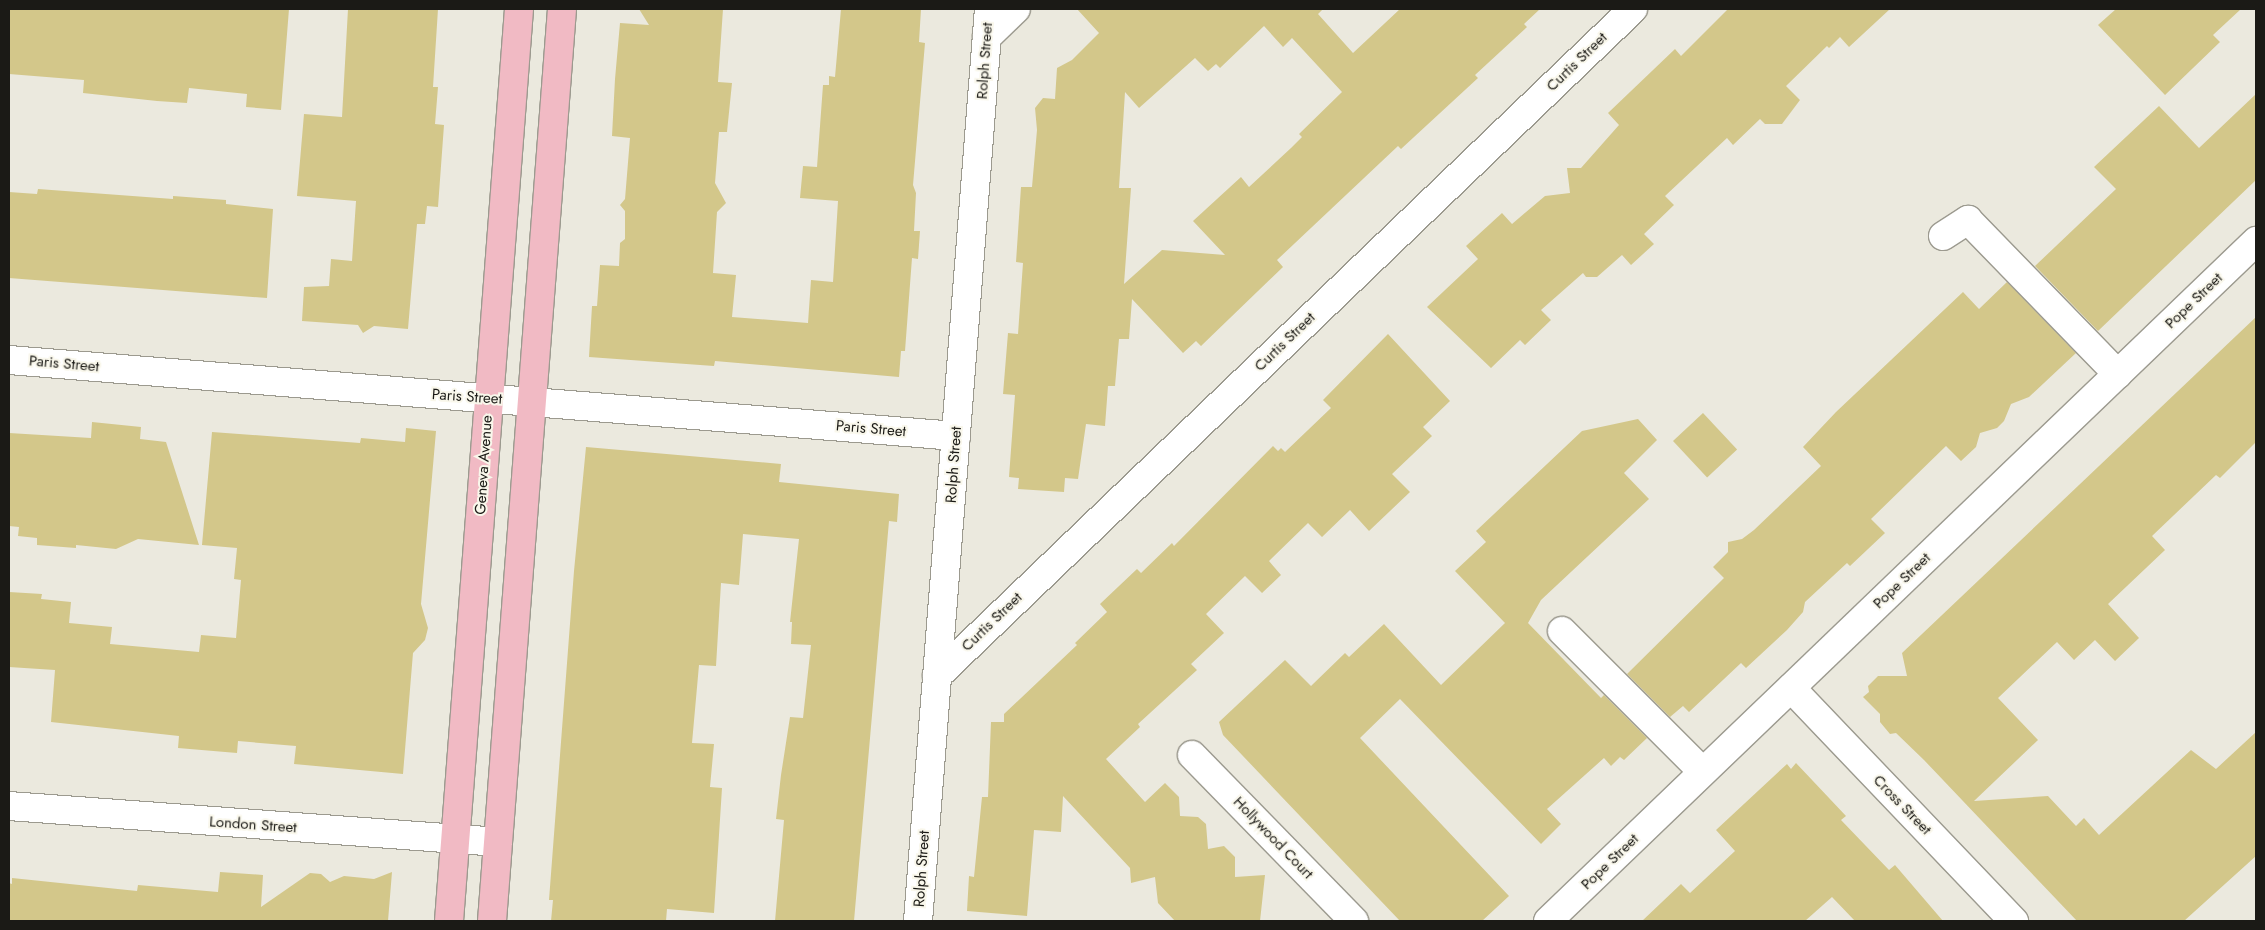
<!DOCTYPE html>
<style>
body{margin:0}
#map{position:relative;width:2265px;height:930px;overflow:hidden;background:#ebe9de;font-family:Jost,sans-serif}
div>[style]{position:absolute}
[style*='--x']{left:calc(var(--x)*1px);top:calc(var(--y)*1px);width:calc(var(--w)*1px);rotate:calc(var(--a)*1deg)}
.building>*{inset:0;background:#d3c78a;transform-origin:0 0}
.roads{filter:drop-shadow(1px 0 #9c9a8f) drop-shadow(-1px 0 #9c9a8f) drop-shadow(0 1px #9c9a8f) drop-shadow(0 -1px #9c9a8f)}
.minor>*{height:28px;margin:-14px;padding:0 14px;transform-origin:14px;border-radius:14px;background:#fff}
.major>*{height:28px;margin:-14px;padding:0 14px;transform-origin:14px;border-radius:14px;background:#f1bac4}
span{translate:-50% -50%;white-space:nowrap;text-align:center;line-height:1.15;-webkit-text-stroke:4px #f9f7eb;paint-order:stroke}
.street-label{font-size:15px;color:#1b1a16}
.frame{position:absolute;inset:0;border:10px solid #1b1a16;pointer-events:none}
</style>
<div id="map">
<div class="building">
<div style="clip-path:polygon(9px 9px,289px 9px,281px 110px,246px 107px,247px 94px,189px 88px,187px 103px,157px 101px,83px 93px,84px 80px,9px 74px)"></div>
<div style="clip-path:polygon(348px 9px,438px 9px,433px 87px,438px 87px,435px 124px,444px 125px,438px 207px,427px 206px,425px 224px,417px 224px,408px 329px,374px 326px,363px 333px,358px 325px,302px 321px,304px 287px,329px 286px,331px 259px,352px 261px,356px 201px,297px 196px,304px 114px,342px 117px)"></div>
<div style="clip-path:polygon(639px 9px,723px 9px,718px 82px,732px 83px,727px 132px,719px 132px,715px 183px,726px 203px,717px 212px,713px 273px,736px 275px,732px 317px,808px 323px,811px 280px,833px 282px,838px 201px,800px 198px,803px 166px,817px 167px,823px 85px,829px 85px,829px 76px,835px 77px,841px 9px,921px 9px,919px 42px,925px 43px,913px 185px,916px 193px,914px 231px,920px 231px,918px 259px,912px 258px,905px 351px,901px 351px,899px 377px,715px 361px,714px 366px,589px 357px,592px 306px,597px 306px,600px 265px,619px 266px,620px 243px,625px 239px,625px 211px,620px 205px,625px 199px,630px 138px,612px 136px,615px 79px,620px 23px,649px 25px)"></div>
<div style="clip-path:polygon(evenodd,1077px 9px,1323px 9px,1318px 14px,1353px 53px,1400px 9px,1540px 9px,1524px 24px,1527px 27px,1475px 75px,1478px 78px,1401px 149px,1398px 146px,1277px 260px,1283px 267px,1201px 346px,1196px 341px,1183px 353px,1132px 299px,1129px 339px,1119px 339px,1115px 386px,1108px 386px,1105px 426px,1086px 424px,1078px 479px,1065px 478px,1064px 492px,1018px 489px,1019px 478px,1009px 477px,1015px 395px,1003px 394px,1008px 333px,1018px 334px,1023px 263px,1016px 262px,1021px 187px,1032px 187px,1037px 130px,1035px 108px,1043px 98px,1055px 99px,1057px 68px,1072px 60px,1099px 33px,1077px 9px,1264px 26px,1283px 47px,1292px 38px,1342px 92px,1299px 134px,1302px 137px,1291px 148px,1249px 187px,1241px 177px,1193px 221px,1225px 255px,1162px 250px,1124px 284px,1131px 188px,1119px 188px,1125px 92px,1139px 108px,1195px 58px,1208px 71px,1216px 64px,1220px 68px,1264px 26px)"></div>
<div style="clip-path:polygon(1728px 9px,1890px 9px,1849px 47px,1840px 37px,1829px 48px,1827px 46px,1786px 86px,1800px 100px,1782px 124px,1765px 124px,1760px 119px,1733px 145px,1727px 138px,1665px 196px,1674px 205px,1644px 234px,1654px 244px,1631px 265px,1622px 255px,1597px 277px,1586px 277px,1583px 273px,1541px 310px,1551px 320px,1525px 345px,1520px 340px,1491px 368px,1427px 307px,1478px 259px,1466px 246px,1502px 213px,1512px 224px,1545px 196px,1570px 193px,1567px 168px,1581px 168px,1619px 125px,1608px 113px,1675px 49px,1681px 56px)"></div>
<div style="clip-path:polygon(2116px 9px,2241px 9px,2213px 35px,2220px 42px,2165px 95px,2098px 25px)"></div>
<div style="clip-path:polygon(2256px 94px,2256px 180px,2098px 331px,2035px 266px,2116px 189px,2094px 167px,2159px 106px,2199px 148px)"></div>
<div style="clip-path:polygon(38px 189px,173px 199px,173px 196px,226px 200px,226px 204px,273px 209px,267px 298px,9px 278px,9px 192px,37px 194px)"></div>
<div style="clip-path:polygon(2007px 282px,2076px 353px,2029px 397px,2011px 404px,2004px 421px,1997px 428px,1980px 433px,1976px 447px,1961px 461px,1946px 446px,1871px 519px,1885px 533px,1850px 566px,1847px 563px,1805px 602px,1803px 612px,1787px 630px,1746px 668px,1741px 663px,1689px 712px,1683px 706px,1670px 717px,1627px 674px,1724px 578px,1713px 567px,1728px 552px,1728px 542px,1742px 539px,1754px 530px,1821px 466px,1803px 447px,1836px 412px,1963px 292px,1979px 309px)"></div>
<div style="clip-path:polygon(2256px 317px,2256px 442px,2220px 478px,2216px 475px,2152px 536px,2165px 550px,2108px 604px,2139px 638px,2115px 661px,2095px 640px,2074px 660px,2057px 642px,1998px 698px,2038px 740px,1974px 801px,2048px 796px,2076px 826px,2084px 818px,2099px 835px,2191px 750px,2216px 769px,2256px 732px,2256px 856px,2184px 921px,2077px 921px,1924px 760px,1896px 733px,1890px 734px,1880px 722px,1880px 714px,1863px 697px,1869px 692px,1868px 686px,1878px 676px,1907px 676px,1902px 653px)"></div>
<div style="clip-path:polygon(1388px 334px,1450px 401px,1423px 427px,1432px 436px,1392px 474px,1410px 492px,1369px 531px,1350px 510px,1322px 537px,1308px 523px,1269px 561px,1281px 575px,1262px 593px,1245px 576px,1206px 614px,1224px 633px,1191px 664px,1197px 670px,1138px 724px,1140px 727px,1106px 759px,1145px 802px,1165px 783px,1179px 797px,1180px 816px,1198px 817px,1206px 824px,1208px 849px,1224px 846px,1235px 857px,1235px 877px,1265px 875px,1260px 921px,1175px 921px,1158px 903px,1155px 877px,1131px 883px,1130px 868px,1063px 796px,1061px 832px,1034px 830px,1027px 916px,967px 911px,969px 876px,974px 877px,982px 797px,988px 797px,991px 722px,1004px 722px,1004px 714px,1077px 645px,1075px 643px,1107px 612px,1100px 604px,1137px 569px,1141px 573px,1172px 543px,1174px 546px,1273px 446px,1278px 451px,1281px 448px,1285px 452px,1331px 408px,1323px 400px)"></div>
<div style="left:1703px;top:413px;width:50px;height:41px;rotate:47deg"></div>
<div style="clip-path:polygon(1638px 419px,1657px 440px,1624px 473px,1649px 499px,1541px 600px,1528px 623px,1601px 698px,1604px 695px,1647px 738px,1624px 760px,1620px 757px,1611px 766px,1604px 758px,1547px 809px,1561px 824px,1541px 844px,1400px 699px,1360px 738px,1509px 896px,1482px 921px,1400px 921px,1223px 735px,1219px 722px,1285px 660px,1311px 686px,1345px 653px,1349px 657px,1384px 624px,1441px 685px,1505px 623px,1455px 571px,1486px 542px,1476px 531px,1582px 431px)"></div>
<div style="clip-path:polygon(92px 422px,141px 427px,140px 439px,166px 442px,199px 545px,138px 539px,116px 549px,76px 545px,76px 548px,37px 545px,37px 538px,18px 536px,19px 527px,9px 526px,9px 433px,91px 438px)"></div>
<div style="clip-path:polygon(406px 428px,436px 431px,421px 604px,428px 628px,425px 640px,413px 653px,403px 774px,294px 764px,296px 746px,238px 741px,237px 753px,178px 748px,179px 736px,51px 722px,55px 670px,9px 667px,9px 592px,42px 594px,41px 599px,71px 602px,69px 623px,112px 627px,110px 644px,199px 652px,201px 635px,236px 638px,241px 580px,234px 579px,237px 548px,202px 545px,212px 432px,360px 443px,361px 438px,405px 442px)"></div>
<div style="clip-path:polygon(586px 447px,781px 464px,779px 482px,899px 494px,897px 522px,889px 521px,854px 921px,775px 921px,784px 820px,776px 819px,781px 775px,790px 717px,803px 718px,811px 645px,791px 644px,792px 622px,790px 622px,799px 539px,743px 534px,739px 585px,721px 583px,716px 666px,699px 665px,692px 743px,714px 744px,710px 787px,722px 788px,714px 913px,667px 909px,666px 921px,551px 921px,553px 900px,549px 900px,574px 571px)"></div>
<div style="clip-path:polygon(1796px 763px,1846px 816px,1841px 820px,1889px 870px,1895px 865px,1943px 921px,1855px 921px,1832px 897px,1805px 921px,1642px 921px,1681px 884px,1690px 893px,1735px 851px,1716px 830px,1787px 764px,1791px 769px)"></div>
<div style="clip-path:polygon(220px 872px,263px 875px,261px 907px,310px 873px,321px 874px,330px 882px,344px 876px,374px 879px,392px 872px,388px 921px,9px 921px,9px 883px,12px 884px,12px 878px,137px 891px,138px 885px,218px 892px)"></div>
</div>
<div class="roads">
<div class="minor">
<div style="--x:987;--y:37;--w:40;--a:-44"></div>
<div style="--x:1943;--y:236;--w:30;--a:-33"></div>
<div style="--x:1968;--y:220;--w:215;--a:45.8"></div>
<div style="--x:9;--y:360;--w:950;--a:4.59"></div>
<div style="--x:1562;--y:631;--w:199;--a:45"></div>
<div style="--x:937;--y:676;--w:964;--a:-43.78"></div>
<div style="--x:1791;--y:688;--w:323;--a:46.3"></div>
<div style="--x:1192;--y:755;--w:232;--a:45.7"></div>
<div style="--x:9;--y:806;--w:490;--a:4.2"></div>
<div style="--x:918;--y:921;--w:915;--a:-85.55"></div>
<div style="--x:1548;--y:921;--w:982;--a:-43.84"></div>
</div>
<div class="major">
<div style="--x:449;--y:921;--w:915;--a:-85.61"></div>
<div style="--x:492;--y:921;--w:915;--a:-85.61"></div>
</div>
</div>
<div class="street-label">
<span style="left:985px;top:61px;rotate:-86deg">Rolph Street</span>
<span style="left:1577px;top:62px;rotate:-44deg">Curtis Street</span>
<span style="left:2194px;top:301px;rotate:-44deg">Pope Street</span>
<span style="left:1285px;top:342px;rotate:-44deg">Curtis Street</span>
<span style="left:64px;top:364px;rotate:5deg">Paris Street</span>
<span style="left:467px;top:397px;rotate:4deg">Paris Street</span>
<span style="left:871px;top:429px;rotate:5deg">Paris Street</span>
<span style="left:484px;top:465px;rotate:-86deg">Geneva Avenue</span>
<span style="left:954px;top:465px;rotate:-86deg">Rolph Street</span>
<span style="left:1902px;top:581px;rotate:-44deg">Pope Street</span>
<span style="left:992px;top:622px;rotate:-44deg">Curtis Street</span>
<span style="left:1902px;top:805px;rotate:46deg">Cross Street</span>
<span style="left:253px;top:825px;rotate:4deg">London Street</span>
<span style="left:1273px;top:838px;rotate:46deg">Hollywood Court</span>
<span style="left:1610px;top:862px;rotate:-44deg">Pope Street</span>
<span style="left:922px;top:869px;rotate:-86deg">Rolph Street</span>
</div>
<div class="frame"></div>
</div>
